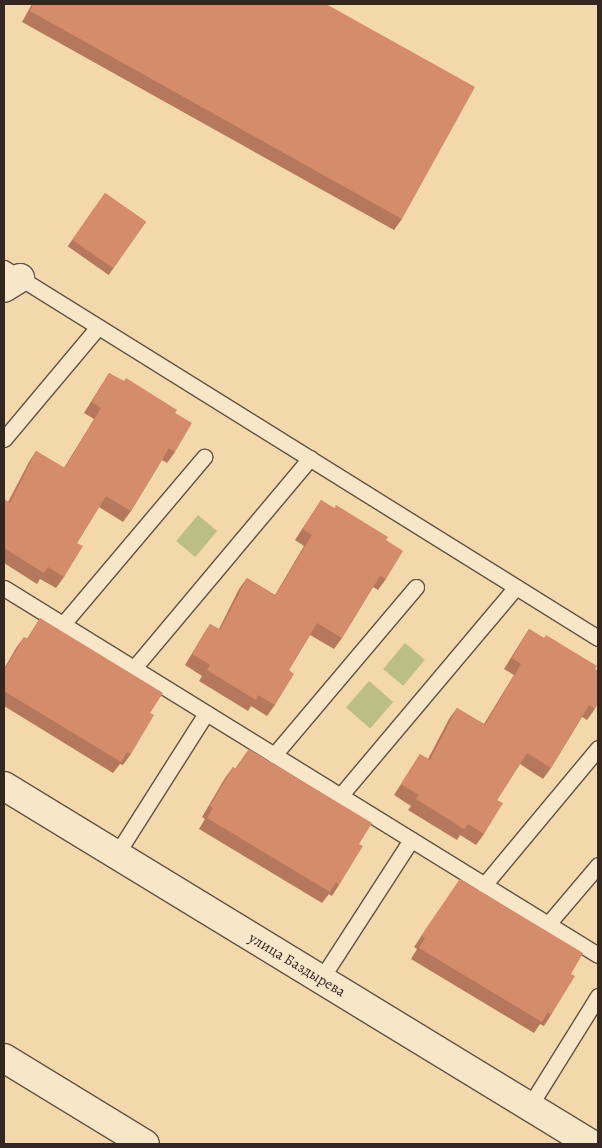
<!DOCTYPE html>
<meta charset="utf-8">
<style>
body{margin:0}
#map{position:relative;width:602px;height:1148px;overflow:hidden;background:#f2d8ab;font-family:Alegreya,serif}
div>[style]{position:absolute}
[style*='--x']{left:calc(var(--x)*1px);top:calc(var(--y)*1px);width:calc(var(--w)*1px);rotate:calc(var(--a)*1deg)}
.green>*{inset:0;background:#bcbe88;transform-origin:0 0}
.roads{filter:drop-shadow(1px 0 #625344) drop-shadow(-1px 0 #625344) drop-shadow(0 1px #625344) drop-shadow(0 -1px #625344)}
.service>*{height:15px;margin:-7.5px;padding:0 7.5px;transform-origin:7.5px;border-radius:7.5px;background:#f7e6c8}
.minor>*{height:28px;margin:-14px;padding:0 14px;transform-origin:14px;border-radius:14px;background:#f7e6c8}
.wall>*{inset:0;background:#b6785c;transform-origin:0 0}
.building>*{inset:0;background:#d48c6b;transform-origin:0 0}
span{translate:-50% -50%;white-space:nowrap;text-align:center;line-height:1.15;-webkit-text-stroke:4.5px #f7e6c8;paint-order:stroke}
.street-label{font-size:15px;color:#322721}
.frame{position:absolute;inset:0;border:5px solid #322721;pointer-events:none}
</style>
<div id="map">
<div class="green">
<div style="left:198px;top:515px;width:25px;height:34px;rotate:40deg"></div>
<div style="left:405px;top:643px;width:26px;height:34px;rotate:40deg"></div>
<div style="left:369px;top:681px;width:32px;height:35px;rotate:41deg"></div>
</div>
<div class="roads">
<div class="service">
<div style="--x:4;--y:268;--w:700;--a:31.92"></div>
<div style="--x:4;--y:439;--w:146;--a:-50"></div>
<div style="--x:4;--y:588;--w:698;--a:31.71"></div>
<div style="--x:63;--y:624;--w:219;--a:-49.8"></div>
<div style="--x:134;--y:668;--w:274;--a:-50"></div>
<div style="--x:274;--y:755;--w:220;--a:-49.8"></div>
<div style="--x:340;--y:796;--w:273;--a:-49.9"></div>
<div style="--x:116;--y:855;--w:168;--a:-57.6"></div>
<div style="--x:484;--y:885;--w:178;--a:-50.2"></div>
<div style="--x:548;--y:924;--w:77;--a:-49.7"></div>
<div style="--x:321;--y:979;--w:166;--a:-57.1"></div>
<div style="--x:529;--y:1107;--w:131;--a:-58.1"></div>
</div>
<div class="minor">
<div style="--x:4;--y:288;--w:19;--a:-32"></div>
<div style="--x:4;--y:786;--w:688;--a:31.38"></div>
<div style="--x:4;--y:1058;--w:165;--a:31.4"></div>
</div>
</div>
<div class="wall">
<div style="clip-path:polygon(32px 4px,326px 4px,402px 219px,394px 230px,22px 22px)"></div>
<div style="left:105px;top:193px;width:50px;height:65px;rotate:35deg"></div>
<div style="clip-path:polygon(109px 373px,175px 413px,175px 452px,167px 463px,162px 460px,131px 511px,123px 522px,99px 507px,77px 543px,64px 577px,56px 588px,40px 579px,37px 584px,4px 563px,4px 499px,8px 502px,29px 462px,36px 451px,64px 468px,94px 419px,84px 413px)"></div>
<div style="clip-path:polygon(321px 500px,386px 540px,386px 579px,378px 590px,373px 587px,342px 638px,334px 649px,310px 635px,289px 670px,275px 705px,267px 716px,251px 706px,248px 711px,199px 681px,202px 676px,185px 665px,203px 635px,210px 624px,219px 629px,239px 589px,247px 578px,275px 595px,304px 546px,295px 540px)"></div>
<div style="clip-path:polygon(40px 618px,150px 713px,131px 754px,123px 765px,120px 764px,113px 773px,4px 706px,4px 669px,16px 648px,24px 637px,27px 639px)"></div>
<div style="clip-path:polygon(529px 629px,595px 669px,595px 709px,587px 720px,582px 717px,551px 768px,543px 779px,520px 764px,497px 800px,484px 834px,476px 845px,460px 835px,457px 840px,408px 810px,411px 806px,394px 795px,420px 754px,428px 759px,449px 719px,457px 708px,484px 724px,514px 675px,504px 669px,522px 640px)"></div>
<div style="clip-path:polygon(249px 749px,359px 844px,339px 885px,332px 896px,329px 894px,322px 903px,199px 829px,205px 819px,202px 817px,225px 778px,233px 767px,235px 769px)"></div>
<div style="clip-path:polygon(460px 879px,571px 974px,551px 1015px,544px 1026px,540px 1024px,534px 1033px,411px 959px,417px 949px,414px 947px)"></div>
</div>
<div class="building">
<div style="clip-path:polygon(33px 4px,326px 4px,475px 87px,402px 219px,30px 11px)"></div>
<div style="left:105px;top:193px;width:50px;height:57px;rotate:35deg"></div>
<div style="clip-path:polygon(109px 373px,124px 381px,126px 378px,177px 410px,175px 413px,192px 423px,175px 452px,169px 448px,131px 511px,106px 496px,77px 543px,83px 546px,64px 577px,48px 567px,44px 573px,4px 548px,4px 499px,10px 503px,36px 451px,65px 468px,101px 408px,92px 402px)"></div>
<div style="clip-path:polygon(321px 500px,334px 509px,336px 505px,388px 537px,386px 540px,403px 551px,386px 579px,380px 576px,342px 638px,317px 623px,289px 670px,294px 674px,275px 705px,258px 695px,256px 700px,207px 670px,210px 665px,192px 654px,210px 624px,220px 630px,247px 578px,275px 596px,312px 535px,303px 529px)"></div>
<div style="clip-path:polygon(40px 618px,163px 693px,150px 713px,154px 715px,131px 754px,127px 752px,121px 762px,4px 691px,4px 671px,24px 637px,28px 639px)"></div>
<div style="clip-path:polygon(529px 629px,544px 638px,546px 635px,597px 666px,595px 669px,598px 671px,598px 703px,595px 709px,589px 705px,551px 768px,527px 753px,497px 800px,503px 803px,484px 834px,468px 824px,464px 829px,416px 799px,419px 795px,401px 784px,420px 754px,430px 760px,457px 708px,485px 725px,521px 664px,512px 658px)"></div>
<div style="clip-path:polygon(249px 749px,372px 823px,359px 844px,363px 846px,339px 885px,336px 882px,330px 892px,207px 818px,213px 808px,210px 806px,233px 767px,236px 769px)"></div>
<div style="clip-path:polygon(460px 879px,583px 953px,571px 974px,575px 976px,551px 1015px,548px 1012px,542px 1022px,419px 948px,425px 938px,421px 936px)"></div>
</div>
<div class="street-label">
<span style="left:297px;top:965px;rotate:31deg">улица Баздырева</span>
</div>
<div class="frame"></div>
</div>
